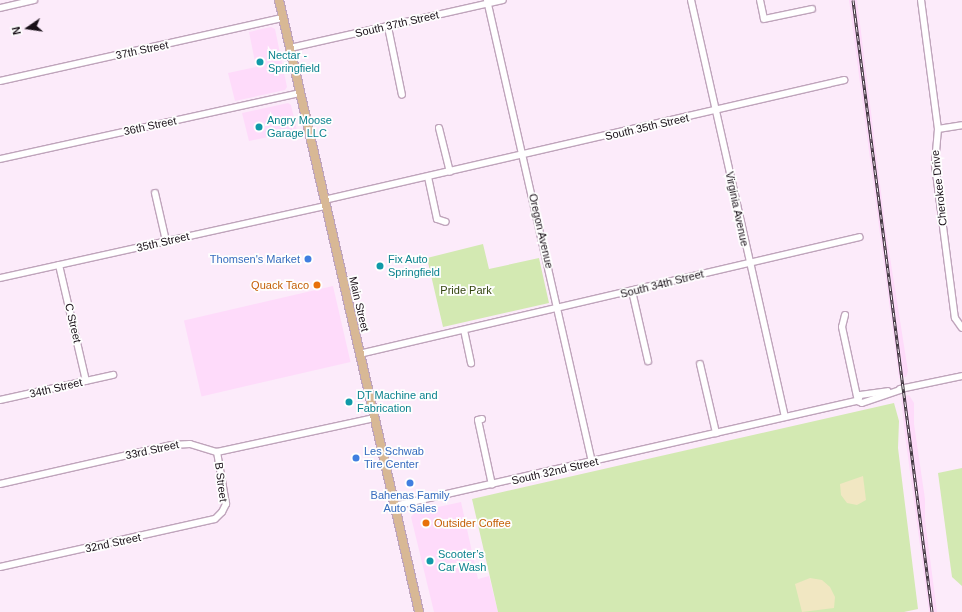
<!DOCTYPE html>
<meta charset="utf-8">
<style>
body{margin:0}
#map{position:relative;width:962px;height:612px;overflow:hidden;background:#fcebfa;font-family:Arial,sans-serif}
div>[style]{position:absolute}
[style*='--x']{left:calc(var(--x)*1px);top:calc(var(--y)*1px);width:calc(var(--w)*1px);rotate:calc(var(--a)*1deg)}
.built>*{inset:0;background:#fedbfa;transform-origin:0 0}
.green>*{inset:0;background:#d3e9b2}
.sand>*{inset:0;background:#f1e7c2}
.roads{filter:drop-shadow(1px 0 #bfa4bb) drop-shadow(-1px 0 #bfa4bb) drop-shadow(0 1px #bfa4bb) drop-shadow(0 -1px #bfa4bb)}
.minor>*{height:6px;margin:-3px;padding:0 3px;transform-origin:3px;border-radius:3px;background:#fff}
.major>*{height:8px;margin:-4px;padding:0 4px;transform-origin:4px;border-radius:4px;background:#d8b895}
.rail>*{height:3px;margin-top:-1.5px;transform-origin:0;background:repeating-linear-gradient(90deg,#fefefe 0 4.5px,#3a3039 0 9px);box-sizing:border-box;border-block:1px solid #3a3039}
.dots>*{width:11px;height:11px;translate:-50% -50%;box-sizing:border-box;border:2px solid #fefefe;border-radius:50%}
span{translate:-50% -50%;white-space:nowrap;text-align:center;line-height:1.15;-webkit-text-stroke:3.5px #fefefe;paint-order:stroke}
.street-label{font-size:11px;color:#191018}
.culture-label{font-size:11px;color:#0d838f}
.left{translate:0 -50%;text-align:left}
.shop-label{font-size:11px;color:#366cbe}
.right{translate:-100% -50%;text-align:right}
.food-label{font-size:11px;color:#c56008}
.park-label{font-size:11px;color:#34450f}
.north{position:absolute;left:8px;top:8px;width:40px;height:40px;-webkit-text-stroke:3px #fefefe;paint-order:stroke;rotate:257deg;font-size:11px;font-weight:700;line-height:16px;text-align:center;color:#191018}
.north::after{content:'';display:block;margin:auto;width:14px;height:18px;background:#191018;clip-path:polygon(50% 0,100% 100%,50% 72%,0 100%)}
</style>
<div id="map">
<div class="built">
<div style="clip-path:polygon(849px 0,857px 0,886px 232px,908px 371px,906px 377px,899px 378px)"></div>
<div style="clip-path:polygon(271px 27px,275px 29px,287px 87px,285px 90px,235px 101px,228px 73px,256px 67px,249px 32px)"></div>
<div style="clip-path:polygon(288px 103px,291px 105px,297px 131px,249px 141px,242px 113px)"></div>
<div style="left:333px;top:286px;width:78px;height:153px;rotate:77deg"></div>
<div style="clip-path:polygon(909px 395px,914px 403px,914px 424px,925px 499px,925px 520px,937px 612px,929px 612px,905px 435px,901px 397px)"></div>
<div style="clip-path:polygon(461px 502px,478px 579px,489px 576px,498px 612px,434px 612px,411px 517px,415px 512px)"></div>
</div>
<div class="green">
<div style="clip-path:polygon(483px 244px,489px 269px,539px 258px,549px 303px,443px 327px,427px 258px)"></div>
<div style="clip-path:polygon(894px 403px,899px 421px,898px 448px,918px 609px,904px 612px,498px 612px,472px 499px)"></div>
<div style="clip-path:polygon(962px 468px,962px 586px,952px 577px,938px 473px)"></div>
</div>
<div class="sand">
<div style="clip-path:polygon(863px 476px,866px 500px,857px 505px,847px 503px,841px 495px,840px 484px)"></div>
<div style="clip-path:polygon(810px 578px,822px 580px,830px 587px,835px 597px,834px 608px,802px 612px,795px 584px)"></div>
</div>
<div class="roads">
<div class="minor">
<div style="--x:487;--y:0;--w:475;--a:77.2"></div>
<div style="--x:691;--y:0;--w:427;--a:77.3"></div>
<div style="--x:760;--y:0;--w:19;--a:78"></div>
<div style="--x:764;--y:19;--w:49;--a:-11.8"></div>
<div style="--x:921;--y:0;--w:130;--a:82.5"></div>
<div style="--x:938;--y:129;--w:36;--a:95"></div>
<div style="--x:935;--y:165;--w:154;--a:82.6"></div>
<div style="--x:955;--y:318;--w:12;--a:55"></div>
<div style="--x:0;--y:8;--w:35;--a:-13"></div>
<div style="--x:388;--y:27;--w:69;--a:78.4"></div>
<div style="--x:290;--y:48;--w:218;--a:-12.7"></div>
<div style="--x:0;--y:81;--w:290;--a:-12.6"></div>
<div style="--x:439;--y:128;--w:45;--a:76"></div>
<div style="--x:938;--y:129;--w:24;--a:-9"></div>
<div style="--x:0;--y:159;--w:307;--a:-12.4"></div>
<div style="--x:428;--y:177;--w:43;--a:77.9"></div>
<div style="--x:437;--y:219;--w:9;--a:18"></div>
<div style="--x:155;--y:193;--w:49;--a:77.1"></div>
<div style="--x:324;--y:200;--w:534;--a:-12.99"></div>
<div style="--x:59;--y:265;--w:119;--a:76.9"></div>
<div style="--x:0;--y:278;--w:334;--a:-12.5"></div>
<div style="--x:632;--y:291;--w:72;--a:77.1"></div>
<div style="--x:845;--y:315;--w:12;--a:104"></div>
<div style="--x:842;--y:327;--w:76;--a:77.8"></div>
<div style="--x:464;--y:330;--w:34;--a:78"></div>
<div style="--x:359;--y:354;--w:514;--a:-13.14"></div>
<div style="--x:700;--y:364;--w:71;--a:76.9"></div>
<div style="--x:900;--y:389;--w:63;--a:-11.8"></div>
<div style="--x:0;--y:400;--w:116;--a:-12.5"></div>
<div style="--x:858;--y:401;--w:6;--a:-72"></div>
<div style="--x:860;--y:395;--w:28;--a:-8"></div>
<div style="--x:482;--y:419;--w:4;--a:166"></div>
<div style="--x:478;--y:420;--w:66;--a:77.8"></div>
<div style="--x:0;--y:484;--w:176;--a:-12.8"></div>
<div style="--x:172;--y:445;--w:18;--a:-3"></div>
<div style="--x:190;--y:444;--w:28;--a:17"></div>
<div style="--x:217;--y:452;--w:161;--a:-12.2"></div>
<div style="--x:394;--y:506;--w:476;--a:-12.8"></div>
<div style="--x:858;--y:401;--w:4;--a:27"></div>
<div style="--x:862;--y:403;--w:43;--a:-18.9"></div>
<div style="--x:0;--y:567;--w:220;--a:-12.6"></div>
<div style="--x:215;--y:519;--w:10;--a:-45"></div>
<div style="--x:222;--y:512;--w:9;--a:-63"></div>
<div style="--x:226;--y:504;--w:53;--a:-99.8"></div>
</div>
<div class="major">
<div style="--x:279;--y:0;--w:628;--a:77.11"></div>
</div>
</div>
<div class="rail">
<div style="--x:853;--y:0;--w:617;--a:82.64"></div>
</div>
<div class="dots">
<div style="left:260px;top:62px;background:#0f9aa8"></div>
<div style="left:259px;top:127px;background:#0f9aa8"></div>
<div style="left:308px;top:259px;background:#3f7fe0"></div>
<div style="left:380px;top:266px;background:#0f9aa8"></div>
<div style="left:317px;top:285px;background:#e8710a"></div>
<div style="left:349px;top:402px;background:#0f9aa8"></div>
<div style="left:356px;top:458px;background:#3f7fe0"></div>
<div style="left:410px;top:483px;background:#3f7fe0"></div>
<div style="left:426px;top:523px;background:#e8710a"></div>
<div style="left:430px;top:561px;background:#0f9aa8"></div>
</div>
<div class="street-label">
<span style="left:397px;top:24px;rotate:-13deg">South 37th Street</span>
<span style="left:142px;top:50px;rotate:-12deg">37th Street</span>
<span style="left:150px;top:126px;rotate:-12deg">36th Street</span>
<span style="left:647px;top:127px;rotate:-13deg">South 35th Street</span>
<span style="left:939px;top:188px;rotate:-96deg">Cherokee Drive</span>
<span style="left:737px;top:209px;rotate:78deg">Virginia Avenue</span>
<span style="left:541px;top:231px;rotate:77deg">Oregon Avenue</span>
<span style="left:163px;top:242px;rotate:-13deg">35th Street</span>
<span style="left:662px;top:284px;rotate:-14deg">South 34th Street</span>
<span style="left:359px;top:304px;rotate:77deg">Main Street</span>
<span style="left:73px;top:323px;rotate:77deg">C Street</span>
<span style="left:56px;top:388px;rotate:-13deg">34th Street</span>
<span style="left:152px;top:450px;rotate:-12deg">33rd Street</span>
<span style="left:555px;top:471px;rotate:-13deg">South 32nd Street</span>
<span style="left:221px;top:482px;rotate:83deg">B Street</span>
<span style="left:113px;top:543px;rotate:-12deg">32nd Street</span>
</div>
<div class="culture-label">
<span class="left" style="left:268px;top:62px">Nectar -<br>Springfield</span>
<span class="left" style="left:267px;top:127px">Angry Moose<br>Garage LLC</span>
<span class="left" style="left:388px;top:266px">Fix Auto<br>Springfield</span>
<span class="left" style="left:357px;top:402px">DT Machine and<br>Fabrication</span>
<span class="left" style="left:438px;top:561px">Scooter’s<br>Car Wash</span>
</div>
<div class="shop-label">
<span class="right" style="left:300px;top:259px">Thomsen's Market</span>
<span class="left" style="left:364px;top:458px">Les Schwab<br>Tire Center</span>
<span style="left:410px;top:502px">Bahenas Family<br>Auto Sales</span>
</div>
<div class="food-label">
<span class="right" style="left:309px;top:285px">Quack Taco</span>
<span class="left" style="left:434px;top:523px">Outsider Coffee</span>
</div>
<div class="park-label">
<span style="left:466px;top:290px">Pride Park</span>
</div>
<div class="north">N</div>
</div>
